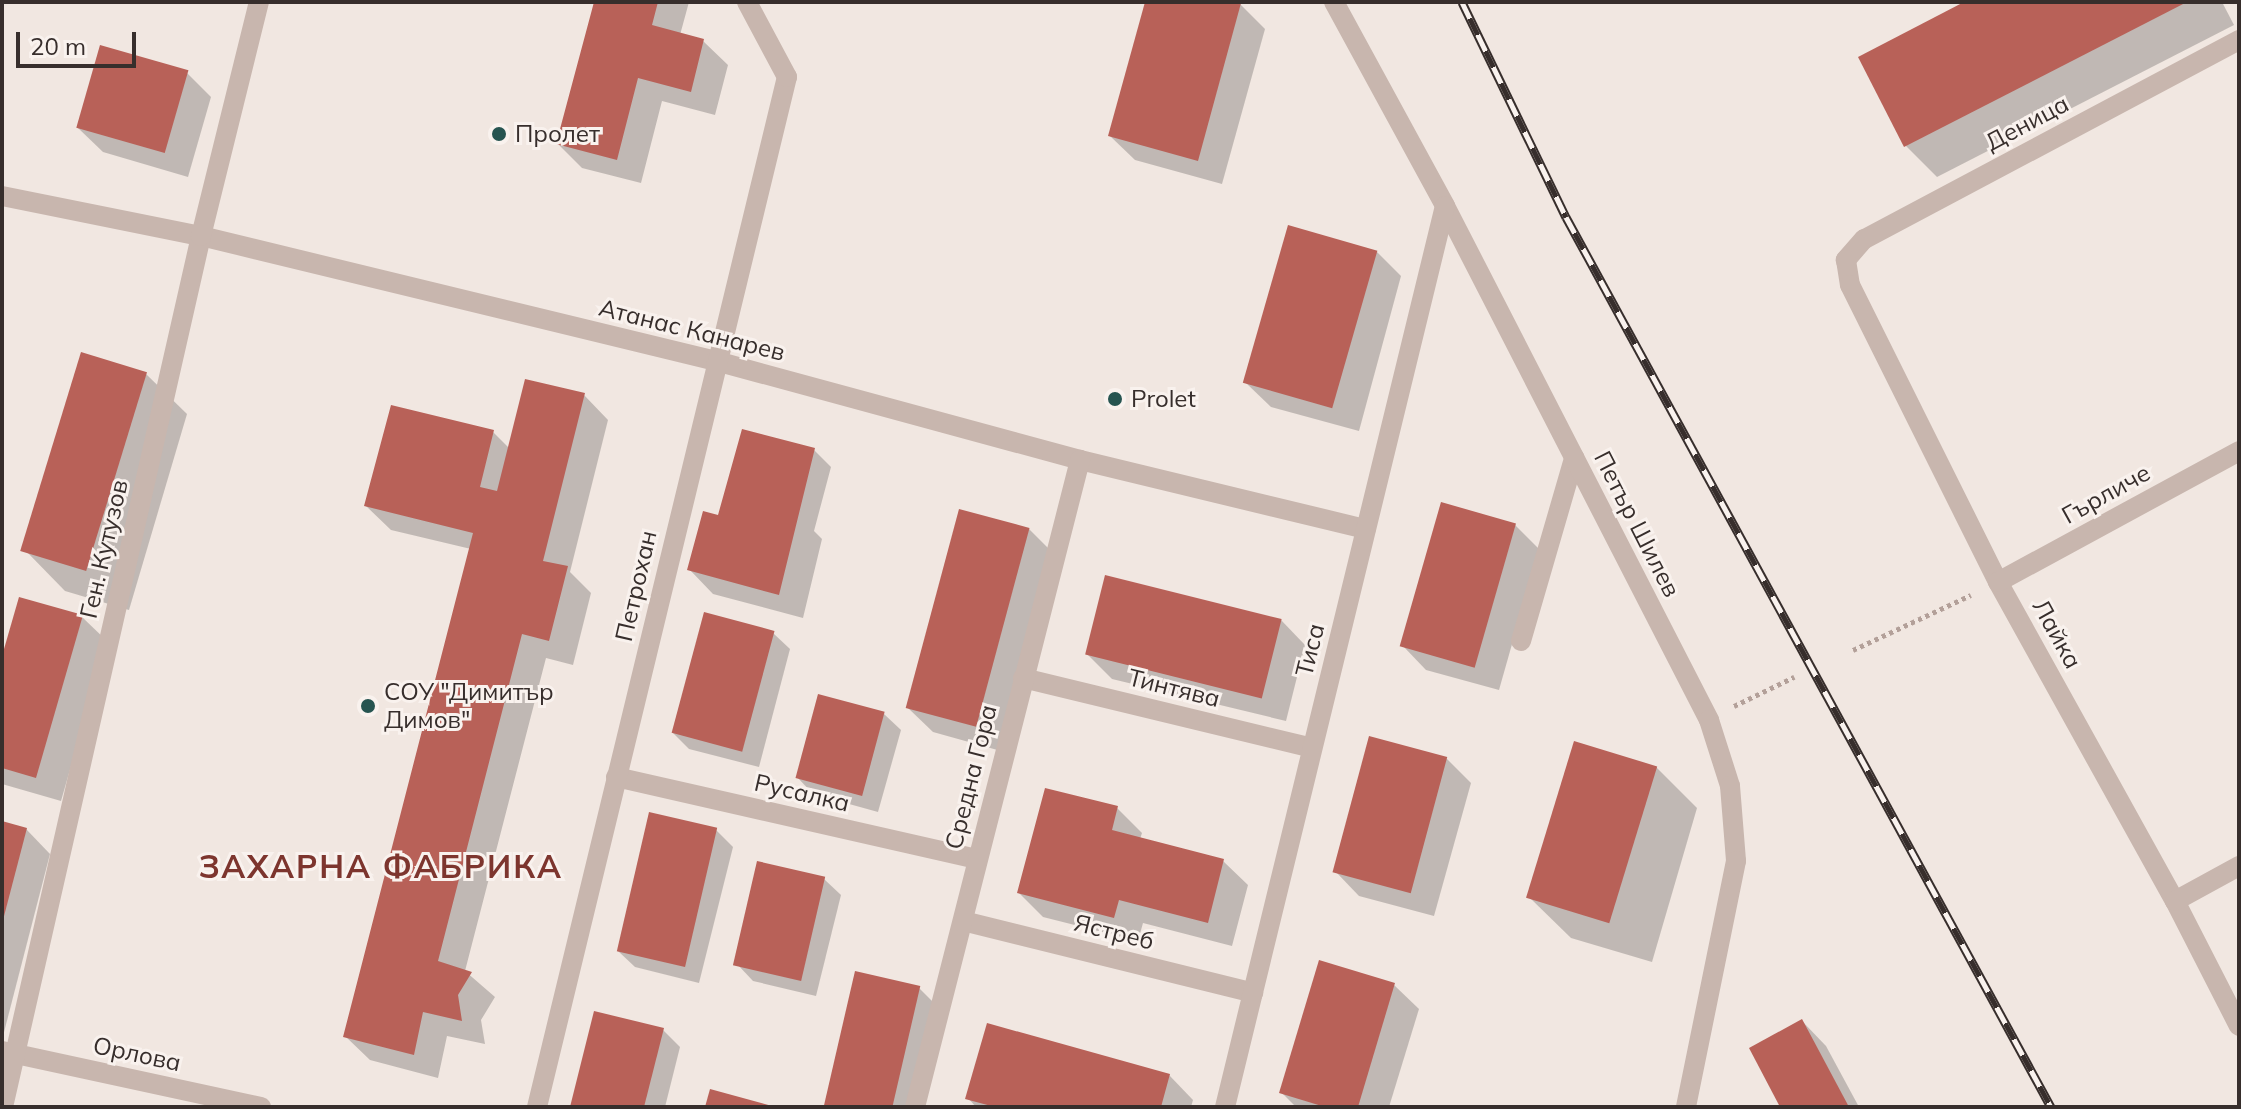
<!DOCTYPE html>
<meta charset="utf-8">
<style>
body{margin:0}
#map{position:relative;width:2241px;height:1109px;overflow:hidden;background:#f1e7e1;font-family:Mulish,sans-serif}
div>[style]{position:absolute}
[style*='--x']{left:calc(var(--x)*1px);top:calc(var(--y)*1px);width:calc(var(--w)*1px);rotate:calc(var(--a)*1deg)}
.shadow>*{inset:0;background:#0003}
.building>*{inset:0;background:#b86158;transform-origin:0 0}
.path>*{height:5px;margin-top:-2.5px;transform-origin:0;background:repeating-linear-gradient(90deg,#b3a099 0 4px,transparent 0 8px)}
.lane>*{height:20px;margin:-10px;padding:0 10px;transform-origin:10px;border-radius:10px;background:#c8b6ae}
.street>*{height:20px;margin:-10px;padding:0 10px;transform-origin:10px;border-radius:10px;background:#c8b6ae}
.rail>*{height:9px;margin-top:-4.5px;transform-origin:0;background:repeating-linear-gradient(90deg,#f9f2ee 0 18px,#372e2c 0 36px);box-sizing:border-box;border-block:2px solid #372e2c}
.dots>*{width:22px;height:22px;translate:-50% -50%;box-sizing:border-box;border:4px solid #f9f2ee;border-radius:50%}
span{translate:-50% -50%;white-space:nowrap;text-align:center;line-height:1.15;-webkit-text-stroke:6px #f9f2ee;paint-order:stroke}
.street-label{font-size:24px;color:#372e2c}
.poi-label{font-size:24px;color:#372e2c}
.left{translate:0 -50%;text-align:left}
.district-label{font-size:32px;color:#7d352e;font-weight:700;letter-spacing:2px}
.frame{position:absolute;inset:0;border:4px solid #372e2c;pointer-events:none}
.scale{position:absolute;left:16px;top:32px;width:120px;height:36px;box-sizing:border-box;border:4px solid #372e2c;border-top:0;padding-left:10px;font-size:24px;line-height:28px;white-space:nowrap;color:#372e2c;-webkit-text-stroke:6px #f9f2ee;paint-order:stroke}
</style>
<div id="map">
<div class="shadow">
<div style="clip-path:polygon(596px 2px,689px 2px,680px 35px,703px 41px,728px 65px,715px 115px,662px 101px,641px 183px,582px 168px,558px 144px)"></div>
<div style="clip-path:polygon(1147px 2px,1231px 2px,1240px 4px,1265px 29px,1222px 184px,1135px 160px,1110px 136px)"></div>
<div style="clip-path:polygon(1969px 2px,2222px 2px,2234px 25px,1937px 177px,1906px 146px)"></div>
<div style="clip-path:polygon(187px 73px,211px 97px,188px 177px,103px 152px,78px 128px)"></div>
<div style="clip-path:polygon(1377px 252px,1401px 276px,1359px 431px,1271px 407px,1246px 383px)"></div>
<div style="clip-path:polygon(146px 374px,187px 414px,129px 610px,65px 591px,25px 550px)"></div>
<div style="clip-path:polygon(584px 395px,608px 420px,570px 572px,591px 593px,573px 665px,546px 658px,465px 971px,495px 997px,481px 1020px,485px 1044px,447px 1036px,438px 1078px,370px 1060px,345px 1036px,471px 549px,391px 530px,366px 506px,493px 432px,510px 449px)"></div>
<div style="clip-path:polygon(814px 450px,831px 467px,814px 531px,822px 539px,803px 618px,713px 594px,689px 569px,720px 518px)"></div>
<div style="clip-path:polygon(1515px 525px,1539px 549px,1499px 690px,1426px 670px,1402px 645px)"></div>
<div style="clip-path:polygon(1029px 529px,1054px 554px,1001px 751px,933px 732px,908px 708px)"></div>
<div style="clip-path:polygon(82px 617px,107px 641px,61px 801px,2px 784px,2px 664px)"></div>
<div style="clip-path:polygon(1281px 620px,1305px 645px,1286px 721px,1112px 679px,1087px 654px)"></div>
<div style="clip-path:polygon(773px 633px,790px 649px,759px 767px,689px 749px,673px 733px)"></div>
<div style="clip-path:polygon(884px 714px,901px 730px,878px 812px,813px 794px,797px 777px)"></div>
<div style="clip-path:polygon(1446px 758px,1471px 783px,1434px 916px,1359px 896px,1335px 871px)"></div>
<div style="clip-path:polygon(1656px 767px,1697px 808px,1652px 962px,1571px 938px,1530px 898px)"></div>
<div style="clip-path:polygon(1117px 808px,1142px 833px,1140px 839px,1223px 861px,1248px 885px,1232px 946px,1143px 923px,1138px 941px,1043px 917px,1019px 893px)"></div>
<div style="clip-path:polygon(2px 823px,26px 829px,50px 854px,2px 1040px)"></div>
<div style="clip-path:polygon(716px 830px,733px 847px,699px 983px,635px 967px,618px 951px)"></div>
<div style="clip-path:polygon(824px 879px,841px 895px,816px 996px,753px 981px,737px 964px)"></div>
<div style="clip-path:polygon(1394px 985px,1419px 1009px,1389px 1107px,1296px 1107px,1282px 1093px)"></div>
<div style="clip-path:polygon(919px 988px,943px 1012px,921px 1107px,825px 1107px)"></div>
<div style="clip-path:polygon(1802px 1021px,1826px 1046px,1859px 1107px,1783px 1107px)"></div>
<div style="clip-path:polygon(663px 1030px,680px 1047px,665px 1107px,572px 1107px)"></div>
<div style="clip-path:polygon(1169px 1075px,1193px 1100px,1191px 1107px,976px 1107px,968px 1098px)"></div>
</div>
<div class="building">
<div style="clip-path:polygon(594px 2px,658px 2px,652px 25px,704px 39px,691px 92px,638px 78px,617px 160px,556px 144px)"></div>
<div style="clip-path:polygon(1145px 2px,1241px 3px,1198px 161px,1108px 136px)"></div>
<div style="clip-path:polygon(1964px 2px,2187px 2px,1904px 147px,1858px 57px)"></div>
<div style="left:100px;top:45px;width:92px;height:86px;rotate:16deg"></div>
<div style="left:1288px;top:225px;width:93px;height:164px;rotate:16deg"></div>
<div style="left:81px;top:352px;width:69px;height:208px;rotate:17deg"></div>
<div style="clip-path:polygon(525px 379px,585px 393px,543px 561px,568px 566px,549px 641px,522px 634px,438px 961px,472px 972px,458px 995px,462px 1021px,423px 1012px,414px 1055px,343px 1037px,473px 533px,364px 506px,391px 405px,494px 430px,480px 487px,497px 491px)"></div>
<div style="clip-path:polygon(742px 429px,815px 448px,779px 595px,687px 570px,703px 511px,718px 515px)"></div>
<div style="left:1441px;top:502px;width:78px;height:150px;rotate:16deg"></div>
<div style="left:959px;top:509px;width:73px;height:206px;rotate:15deg"></div>
<div style="left:1105px;top:575px;width:182px;height:82px;rotate:14deg"></div>
<div style="clip-path:polygon(19px 597px,83px 615px,36px 778px,2px 768px,2px 656px)"></div>
<div style="left:704px;top:612px;width:73px;height:125px;rotate:15deg"></div>
<div style="left:818px;top:694px;width:69px;height:87px;rotate:15deg"></div>
<div style="left:1369px;top:736px;width:81px;height:141px;rotate:15deg"></div>
<div style="left:1574px;top:741px;width:87px;height:164px;rotate:17deg"></div>
<div style="clip-path:polygon(1045px 788px,1118px 806px,1112px 830px,1224px 859px,1208px 923px,1119px 900px,1114px 918px,1017px 893px)"></div>
<div style="left:649px;top:812px;width:70px;height:143px;rotate:13deg"></div>
<div style="clip-path:polygon(2px 821px,27px 828px,3px 920px,2px 920px)"></div>
<div style="left:757px;top:861px;width:70px;height:107px;rotate:13deg"></div>
<div style="clip-path:polygon(1319px 960px,1395px 983px,1358px 1107px,1325px 1107px,1279px 1093px)"></div>
<div style="left:855px;top:971px;width:67px;height:140px;rotate:13deg"></div>
<div style="clip-path:polygon(594px 1011px,664px 1028px,644px 1107px,570px 1107px)"></div>
<div style="clip-path:polygon(1802px 1019px,1849px 1107px,1780px 1107px,1749px 1048px)"></div>
<div style="clip-path:polygon(987px 1023px,1170px 1074px,1161px 1107px,995px 1107px,965px 1099px)"></div>
<div style="clip-path:polygon(710px 1089px,772px 1106px,772px 1107px,705px 1107px)"></div>
</div>
<div class="path">
<div style="--x:1853;--y:650;--w:130;--a:-25"></div>
<div style="--x:1734;--y:706;--w:67;--a:-25.8"></div>
</div>
<div class="lane">
<div style="--x:1521;--y:641;--w:191;--a:-73.8"></div>
</div>
<div class="street">
<div style="--x:1334;--y:2;--w:232;--a:61.4"></div>
<div style="--x:1445;--y:206;--w:578;--a:62.81"></div>
<div style="--x:1709;--y:720;--w:69;--a:72.3"></div>
<div style="--x:1730;--y:786;--w:75;--a:85.4"></div>
<div style="--x:1736;--y:861;--w:251;--a:101.5"></div>
<div style="--x:2239;--y:40;--w:425;--a:152"></div>
<div style="--x:1864;--y:239;--w:28;--a:131"></div>
<div style="--x:1846;--y:260;--w:25;--a:81"></div>
<div style="--x:1850;--y:285;--w:332;--a:63.5"></div>
<div style="--x:1998;--y:582;--w:365;--a:61"></div>
<div style="--x:2175;--y:901;--w:140;--a:62.9"></div>
<div style="--x:2;--y:196;--w:203;--a:11.4"></div>
<div style="--x:201;--y:236;--w:530;--a:13.64"></div>
<div style="--x:716;--y:361;--w:377;--a:15.2"></div>
<div style="--x:1080;--y:460;--w:294;--a:13.6"></div>
<div style="--x:1998;--y:582;--w:274;--a:-28.5"></div>
<div style="--x:1023;--y:678;--w:297;--a:13.6"></div>
<div style="--x:616;--y:777;--w:370;--a:12.8"></div>
<div style="--x:2175;--y:901;--w:73;--a:-28.7"></div>
<div style="--x:963;--y:921;--w:299;--a:13.9"></div>
<div style="--x:2;--y:1051;--w:265;--a:12.2"></div>
<div style="--x:3;--y:1107;--w:893;--a:-77.19"></div>
<div style="--x:201;--y:236;--w:241;--a:-76.1"></div>
<div style="--x:537;--y:1107;--w:1060;--a:-76.36"></div>
<div style="--x:787;--y:77;--w:85;--a:-118.1"></div>
<div style="--x:915;--y:1107;--w:668;--a:-75.69"></div>
<div style="--x:1225;--y:1107;--w:927;--a:-76.28"></div>
</div>
<div class="rail">
<div style="--x:1462;--y:2;--w:239;--a:64.2"></div>
<div style="--x:1566;--y:217;--w:1014;--a:61.41"></div>
</div>
<div class="dots">
<div style="left:499px;top:134px;background:#265450"></div>
<div style="left:1115px;top:399px;background:#265450"></div>
<div style="left:368px;top:706px;background:#265450"></div>
</div>
<div class="street-label">
<span style="left:2027px;top:123px;rotate:-28deg">Деница</span>
<span style="left:692px;top:330px;rotate:14deg">Атанас Канарев</span>
<span style="left:2106px;top:494px;rotate:-29deg">Гърличе</span>
<span style="left:1637px;top:524px;rotate:63deg">Петър Шилев</span>
<span style="left:104px;top:549px;rotate:-77deg">Ген. Кутузов</span>
<span style="left:636px;top:586px;rotate:-77deg">Петрохан</span>
<span style="left:2057px;top:634px;rotate:61deg">Лайка</span>
<span style="left:1310px;top:650px;rotate:-76deg">Тиса</span>
<span style="left:1174px;top:688px;rotate:14deg">Тинтява</span>
<span style="left:971px;top:777px;rotate:-76deg">Средна Гора</span>
<span style="left:802px;top:793px;rotate:13deg">Русалка</span>
<span style="left:1114px;top:932px;rotate:14deg">Ястреб</span>
<span style="left:137px;top:1054px;rotate:12deg">Орлова</span>
</div>
<div class="poi-label">
<span class="left" style="left:515px;top:134px">Пролет</span>
<span class="left" style="left:1131px;top:399px">Prolet</span>
<span class="left" style="left:384px;top:706px">СОУ "Димитър<br>Димов"</span>
</div>
<div class="district-label">
<span style="left:381px;top:866px">ЗАХАРНА ФАБРИКА</span>
</div>
<div class="frame"></div>
<div class="scale">20 m</div>
</div>
